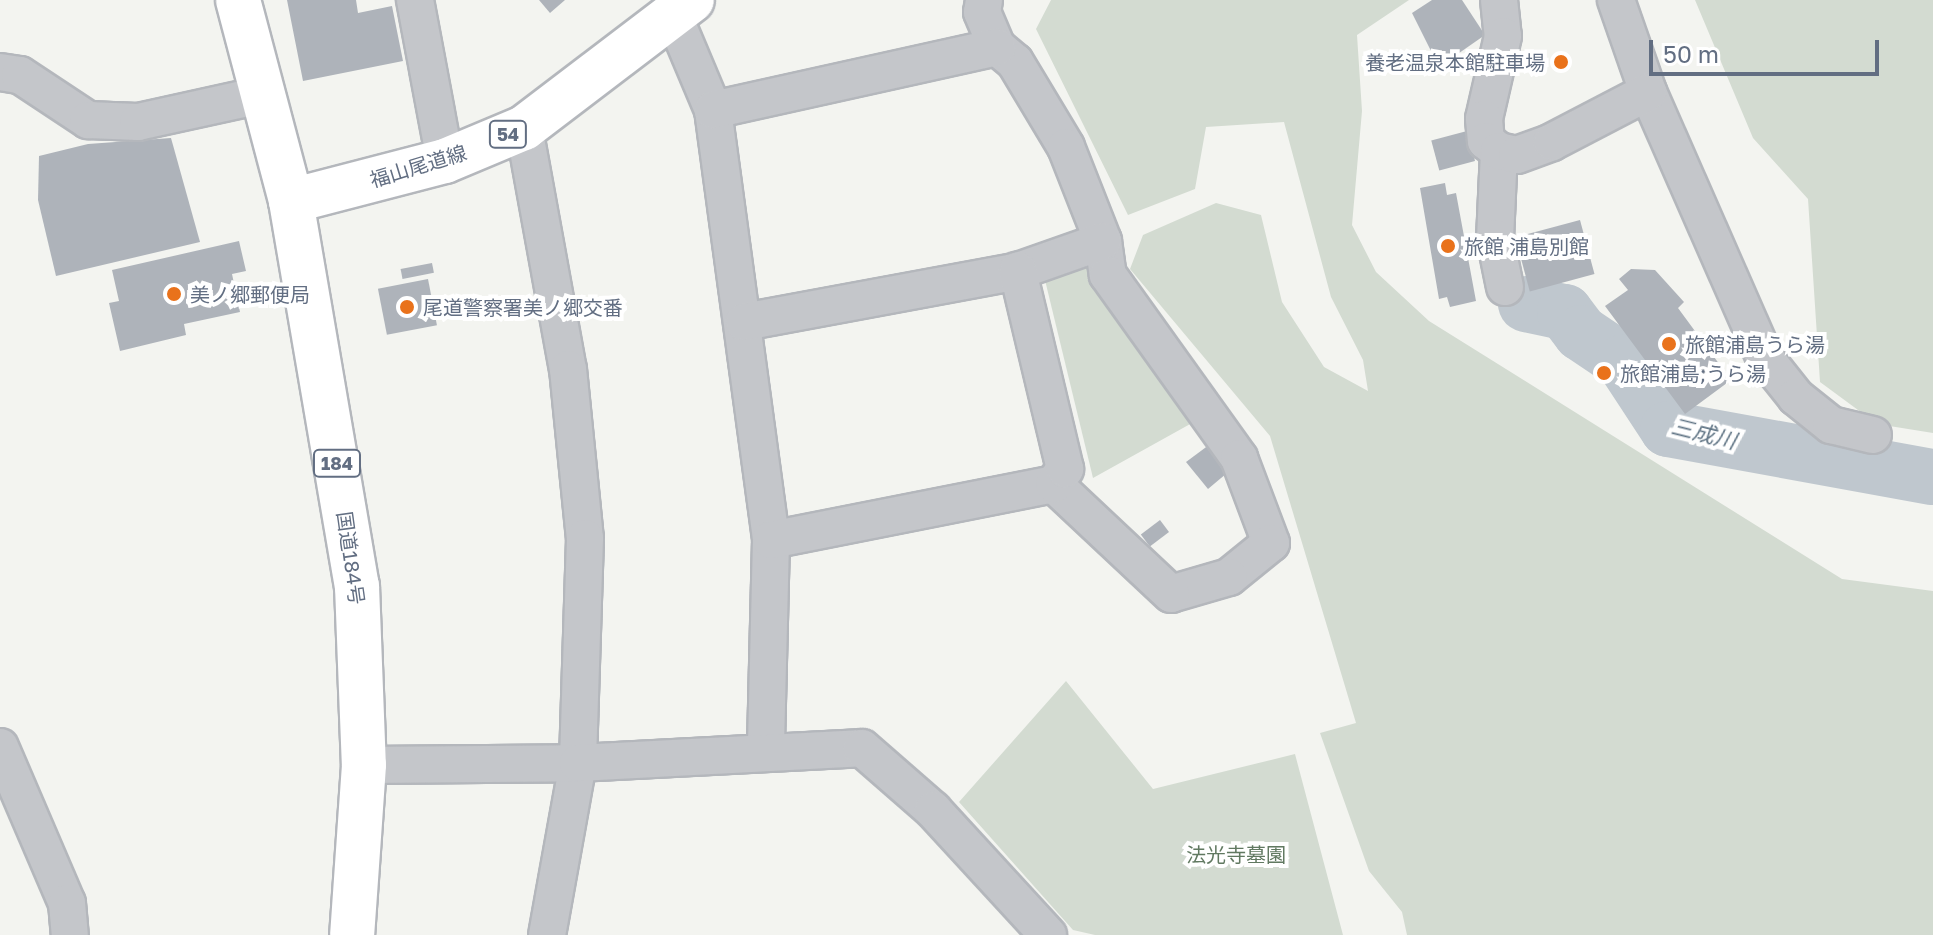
<!DOCTYPE html>
<meta charset="utf-8">
<style>
body{margin:0}
#map{position:relative;width:1933px;height:935px;overflow:hidden;background:#f3f4f0;font-family:"Golos Text","Noto Sans JP",sans-serif}
div>[style]{position:absolute}
[style*='--x']{left:calc(var(--x)*1px);top:calc(var(--y)*1px);width:calc(var(--w)*1px);rotate:calc(var(--a)*1deg)}
.green>*{inset:0;background:#d3dbd1}
.river>*{height:56px;margin:-28px;padding:0 28px;transform-origin:28px;border-radius:28px;background:#bfc7ce}
.building>*{inset:0;background:#aeb3ba;transform-origin:0 0}
.roads{filter:drop-shadow(2px 0 #b4b7bc) drop-shadow(-2px 0 #b4b7bc) drop-shadow(0 2px #b4b7bc) drop-shadow(0 -2px #b4b7bc)}
.minor>*{height:36px;margin:-18px;padding:0 18px;transform-origin:18px;border-radius:18px;background:#c4c6ca}
.major>*{height:44px;margin:-22px;padding:0 22px;transform-origin:22px;border-radius:22px;background:#fff}
.highway>*{height:44px;margin:-22px;padding:0 22px;transform-origin:22px;border-radius:22px;background:#fff}
.dots>*{width:22px;height:22px;translate:-50% -50%;box-sizing:border-box;border:4px solid #fff;border-radius:50%}
span{translate:-50% -50%;white-space:nowrap;text-align:center;line-height:1.15;-webkit-text-stroke:8px #fff;paint-order:stroke}
.shield-label span{padding:2px 6px;background:#fff;border:2px solid;border-radius:6px;-webkit-text-stroke-width:0}
.shield-label{font-size:18px;color:#626e82;font-weight:700}
.poi-label{font-size:20px;color:#626e82}
.right{translate:-100% -50%;text-align:right}
.left{translate:0 -50%;text-align:left}
.street-label{font-size:20px;color:#626e82}
.park-label{font-size:20px;color:#617961}
.water-label{font-size:22px;color:#627686;font-style:italic}
.scale{position:absolute;left:1649px;top:40px;width:230px;height:36px;box-sizing:border-box;border:4px solid #626e82;border-top:0;padding-left:10px;font-size:24px;line-height:28px;white-space:nowrap;color:#626e82;-webkit-text-stroke:6px #fff;paint-order:stroke}
</style>
<div id="map">
<div class="green">
<div style="clip-path:polygon(1051px 0,1409px 0,1357px 35px,1362px 111px,1352px 225px,1376px 272px,1429px 321px,1842px 579px,1933px 591px,1933px 935px,1407px 935px,1402px 912px,1369px 871px,1320px 733px,1356px 723px,1270px 436px,1130px 269px,1143px 235px,1216px 203px,1261px 215px,1282px 302px,1324px 367px,1368px 391px,1363px 360px,1331px 297px,1284px 122px,1206px 127px,1195px 189px,1128px 215px,1036px 29px)"></div>
<div style="clip-path:polygon(1695px 0,1933px 0,1933px 433px,1877px 424px,1820px 382px,1808px 199px,1753px 138px)"></div>
<div style="clip-path:polygon(1095px 259px,1201px 418px,1093px 478px,1044px 276px)"></div>
<div style="clip-path:polygon(1066px 681px,1153px 789px,1295px 754px,1343px 935px,1095px 935px,1073px 930px,959px 802px)"></div>
</div>
<div class="river">
<div style="--x:1526;--y:304;--w:40;--a:12"></div>
<div style="--x:1565;--y:312;--w:26;--a:53"></div>
<div style="--x:1581;--y:333;--w:52;--a:34"></div>
<div style="--x:1624;--y:362;--w:80;--a:56.7"></div>
<div style="--x:1668;--y:429;--w:269;--a:10.3"></div>
</div>
<div class="building">
<div style="clip-path:polygon(287px 0,356px 0,358px 13px,392px 6px,403px 61px,303px 81px)"></div>
<div style="clip-path:polygon(539px 0,565px 0,550px 13px)"></div>
<div style="clip-path:polygon(1432px 0,1462px 0,1485px 35px,1439px 67px,1412px 13px)"></div>
<div style="left:1467px;top:131px;width:31px;height:37px;rotate:75deg"></div>
<div style="clip-path:polygon(171px 138px,200px 242px,56px 276px,38px 200px,39px 156px,88px 144px)"></div>
<div style="clip-path:polygon(1445px 183px,1447px 195px,1456px 193px,1476px 301px,1450px 307px,1447px 297px,1439px 299px,1420px 188px)"></div>
<div style="left:1580px;top:220px;width:56px;height:67px;rotate:75deg"></div>
<div style="clip-path:polygon(239px 241px,246px 271px,232px 274px,240px 312px,184px 324px,186px 335px,120px 351px,109px 303px,119px 301px,112px 270px)"></div>
<div style="left:432px;top:263px;width:10px;height:32px;rotate:79deg"></div>
<div style="clip-path:polygon(1631px 269px,1655px 270px,1684px 302px,1678px 308px,1731px 380px,1685px 414px,1605px 306px,1628px 290px,1619px 279px)"></div>
<div style="left:428px;top:279px;width:47px;height:51px;rotate:79deg"></div>
<div style="clip-path:polygon(1217px 439px,1233px 468px,1208px 489px,1186px 462px)"></div>
<div style="left:1160px;top:520px;width:15px;height:24px;rotate:53deg"></div>
</div>
<div class="roads">
<div class="minor">
<div style="--x:415;--y:0;--w:164;--a:79.4"></div>
<div style="--x:984;--y:0;--w:12;--a:99"></div>
<div style="--x:982;--y:12;--w:38;--a:67"></div>
<div style="--x:997;--y:47;--w:23;--a:40"></div>
<div style="--x:1015;--y:62;--w:99;--a:59"></div>
<div style="--x:1066;--y:147;--w:101;--a:68.5"></div>
<div style="--x:1103;--y:241;--w:34;--a:82"></div>
<div style="--x:1108;--y:275;--w:225;--a:54.4"></div>
<div style="--x:1239;--y:458;--w:91;--a:69.4"></div>
<div style="--x:1271;--y:543;--w:54;--a:141"></div>
<div style="--x:1229;--y:577;--w:60;--a:163.7"></div>
<div style="--x:1171;--y:594;--w:161;--a:-136.8"></div>
<div style="--x:1499;--y:0;--w:36;--a:84"></div>
<div style="--x:1503;--y:36;--w:85;--a:102.9"></div>
<div style="--x:1484;--y:119;--w:22;--a:85"></div>
<div style="--x:1486;--y:141;--w:16;--a:38"></div>
<div style="--x:1499;--y:151;--w:87;--a:92.6"></div>
<div style="--x:1495;--y:238;--w:50;--a:78.5"></div>
<div style="--x:1616;--y:0;--w:97;--a:70.8"></div>
<div style="--x:1648;--y:92;--w:291;--a:66.3"></div>
<div style="--x:1765;--y:358;--w:50;--a:51.5"></div>
<div style="--x:1796;--y:397;--w:45;--a:38.7"></div>
<div style="--x:1831;--y:425;--w:43;--a:13.4"></div>
<div style="--x:674;--y:17;--w:101;--a:67.2"></div>
<div style="--x:713;--y:110;--w:434;--a:82.3"></div>
<div style="--x:771;--y:540;--w:210;--a:91.4"></div>
<div style="--x:0;--y:72;--w:20;--a:9"></div>
<div style="--x:20;--y:75;--w:82;--a:33.5"></div>
<div style="--x:88;--y:120;--w:50;--a:2.3"></div>
<div style="--x:138;--y:122;--w:130;--a:-12.4"></div>
<div style="--x:713;--y:110;--w:291;--a:-12.5"></div>
<div style="--x:524;--y:128;--w:245;--a:79.7"></div>
<div style="--x:568;--y:369;--w:170;--a:84.3"></div>
<div style="--x:585;--y:538;--w:225;--a:91.8"></div>
<div style="--x:578;--y:763;--w:175;--a:100.2"></div>
<div style="--x:1499;--y:151;--w:18;--a:13"></div>
<div style="--x:1517;--y:155;--w:37;--a:-20"></div>
<div style="--x:1552;--y:142;--w:108;--a:-27.5"></div>
<div style="--x:744;--y:322;--w:279;--a:-10.5"></div>
<div style="--x:1018;--y:271;--w:90;--a:-19.4"></div>
<div style="--x:771;--y:540;--w:288;--a:-11.2"></div>
<div style="--x:1054;--y:484;--w:19;--a:-54"></div>
<div style="--x:1065;--y:469;--w:204;--a:-103.4"></div>
<div style="--x:0;--y:747;--w:170;--a:66.8"></div>
<div style="--x:67;--y:903;--w:32;--a:85"></div>
<div style="--x:364;--y:765;--w:214;--a:-0.5"></div>
<div style="--x:578;--y:763;--w:284;--a:-3"></div>
<div style="--x:862;--y:748;--w:94;--a:41.1"></div>
<div style="--x:933;--y:810;--w:170;--a:47.4"></div>
</div>
<div class="major">
<div style="--x:291;--y:201;--w:159;--a:-14.6"></div>
<div style="--x:445;--y:161;--w:86;--a:-22.7"></div>
<div style="--x:524;--y:128;--w:211;--a:-37.3"></div>
</div>
<div class="highway">
<div style="--x:238;--y:0;--w:208;--a:75.2"></div>
<div style="--x:291;--y:201;--w:391;--a:80.3"></div>
<div style="--x:357;--y:586;--w:179;--a:87.8"></div>
<div style="--x:364;--y:765;--w:170;--a:94"></div>
</div>
</div>
<div class="dots">
<div style="left:1561px;top:62px;background:#e9721b"></div>
<div style="left:1448px;top:246px;background:#e9721b"></div>
<div style="left:174px;top:294px;background:#e9721b"></div>
<div style="left:407px;top:307px;background:#e9721b"></div>
<div style="left:1669px;top:344px;background:#e9721b"></div>
<div style="left:1604px;top:373px;background:#e9721b"></div>
</div>
<div class="shield-label">
<span style="left:508px;top:134px">54</span>
<span style="left:337px;top:463px">184</span>
</div>
<div class="poi-label">
<span class="right" style="left:1545px;top:62px">養老温泉本館駐車場</span>
<span class="left" style="left:1464px;top:246px">旅館 浦島別館</span>
<span class="left" style="left:190px;top:294px">美ノ郷郵便局</span>
<span class="left" style="left:423px;top:307px">尾道警察署美ノ郷交番</span>
<span class="left" style="left:1685px;top:344px">旅館浦島うら湯</span>
<span class="left" style="left:1620px;top:373px">旅館浦島;うら湯</span>
</div>
<div class="street-label">
<span style="left:418px;top:166px;rotate:-17deg">福山尾道線</span>
<span style="left:351px;top:558px;rotate:82deg">国道184号</span>
</div>
<div class="park-label">
<span style="left:1236px;top:854px">法光寺墓園</span>
</div>
<div class="water-label">
<span style="left:1704px;top:433px;rotate:14deg">三成川</span>
</div>
<div class="scale">50 m</div>
</div>
